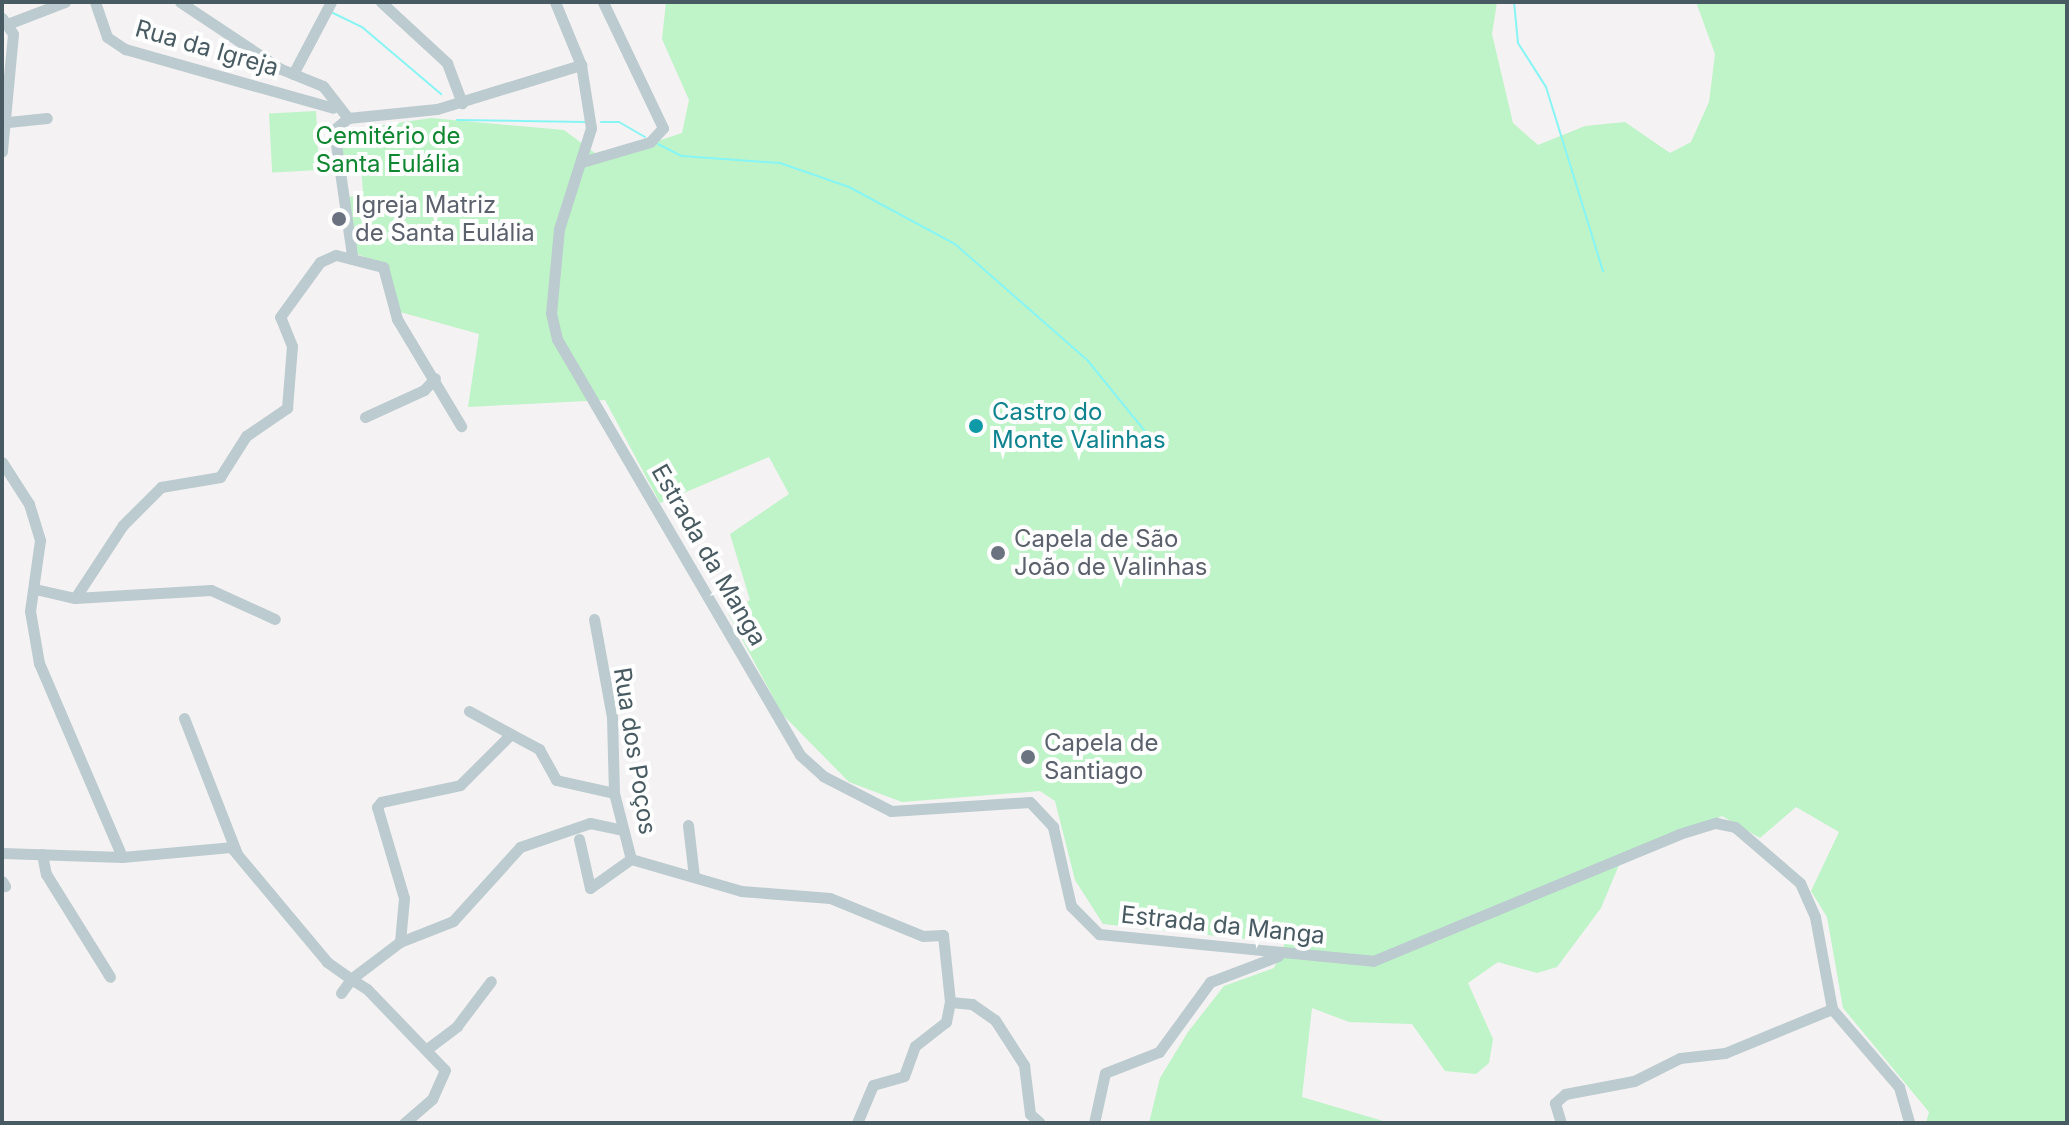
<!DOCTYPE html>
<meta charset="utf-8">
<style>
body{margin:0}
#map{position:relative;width:2069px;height:1125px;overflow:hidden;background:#f4f2f2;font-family:Inter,sans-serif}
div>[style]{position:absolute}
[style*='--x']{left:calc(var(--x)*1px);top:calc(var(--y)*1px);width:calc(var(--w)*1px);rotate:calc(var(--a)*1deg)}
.green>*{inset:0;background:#bef4c8;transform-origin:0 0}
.stream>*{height:2px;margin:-1px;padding:0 1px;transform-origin:1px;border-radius:1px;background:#88f5f5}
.minor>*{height:11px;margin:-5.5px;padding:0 5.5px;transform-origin:5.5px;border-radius:5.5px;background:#bccbcf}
.dots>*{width:22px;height:22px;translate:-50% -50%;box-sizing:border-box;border:4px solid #fff;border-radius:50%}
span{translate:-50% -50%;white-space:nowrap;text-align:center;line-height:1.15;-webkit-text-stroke:8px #fff;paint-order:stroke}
.street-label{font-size:24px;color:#485b62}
.park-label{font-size:24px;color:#0f8731}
.worship-label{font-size:24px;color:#5b616d}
.left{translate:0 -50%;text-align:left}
.culture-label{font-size:24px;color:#0d838f}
.frame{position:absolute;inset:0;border:4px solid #485b62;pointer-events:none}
</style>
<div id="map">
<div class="green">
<div style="clip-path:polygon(666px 2px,1497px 2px,1492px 34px,1513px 123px,1538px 145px,1585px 126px,1625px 122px,1670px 153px,1691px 142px,1709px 102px,1715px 54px,1696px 2px,2067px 2px,2067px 1123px,1926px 1123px,1929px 1112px,1843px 1008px,1827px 917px,1811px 891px,1839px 832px,1796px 807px,1760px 838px,1722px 816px,1463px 925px,1621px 860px,1601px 908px,1557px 967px,1537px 973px,1498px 962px,1468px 983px,1493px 1039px,1489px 1063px,1476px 1074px,1445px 1071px,1412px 1024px,1349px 1022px,1312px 1008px,1302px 1097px,1390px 1123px,1149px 1123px,1160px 1078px,1188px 1032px,1224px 986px,1274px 968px,1285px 943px,1103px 924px,1075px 880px,1055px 801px,1040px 791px,902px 802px,849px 782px,782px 714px,728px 613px,750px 600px,730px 534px,789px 494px,769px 457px,660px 503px,605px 400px,468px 407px,479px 334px,400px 312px,386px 266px,355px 253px,346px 198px,363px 193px,361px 165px,342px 167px,337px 132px,431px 118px,564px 130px,603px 159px,682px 133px,689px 100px,662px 39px)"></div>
<div style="left:316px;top:111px;width:59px;height:47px;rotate:87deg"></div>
</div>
<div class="stream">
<div style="--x:1514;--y:2;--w:41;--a:84.4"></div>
<div style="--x:1518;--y:43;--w:52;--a:57.5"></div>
<div style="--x:1546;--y:87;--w:193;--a:72.8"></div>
<div style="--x:331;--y:12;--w:34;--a:26"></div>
<div style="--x:362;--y:27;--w:104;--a:40.3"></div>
<div style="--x:457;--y:120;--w:128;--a:0.9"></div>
<div style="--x:601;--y:122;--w:18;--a:0"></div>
<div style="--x:619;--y:122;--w:30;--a:30"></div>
<div style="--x:658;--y:144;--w:27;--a:27"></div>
<div style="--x:682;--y:156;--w:98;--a:4.1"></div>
<div style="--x:780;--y:163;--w:73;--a:19.2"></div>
<div style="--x:849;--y:187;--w:120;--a:28.3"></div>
<div style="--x:955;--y:244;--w:177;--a:41.3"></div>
<div style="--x:1088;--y:361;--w:89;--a:50.9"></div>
</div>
<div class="minor">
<div style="--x:95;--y:2;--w:37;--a:71"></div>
<div style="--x:107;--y:37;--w:22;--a:34"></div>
<div style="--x:125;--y:49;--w:216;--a:15.8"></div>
<div style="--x:180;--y:2;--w:121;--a:33.6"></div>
<div style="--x:281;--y:69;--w:45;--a:22"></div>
<div style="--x:323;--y:86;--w:41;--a:52"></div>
<div style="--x:381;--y:2;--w:90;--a:42.7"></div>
<div style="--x:447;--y:63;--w:43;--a:69.4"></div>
<div style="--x:555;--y:2;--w:68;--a:67.6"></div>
<div style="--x:581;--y:65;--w:64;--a:81"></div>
<div style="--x:591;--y:128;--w:106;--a:107.6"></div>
<div style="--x:559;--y:229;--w:84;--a:95.4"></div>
<div style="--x:551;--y:313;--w:27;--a:77"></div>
<div style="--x:557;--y:339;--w:482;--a:59.7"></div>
<div style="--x:800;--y:755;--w:31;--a:42"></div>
<div style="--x:823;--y:776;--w:76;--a:27.2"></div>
<div style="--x:891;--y:811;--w:139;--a:-3.7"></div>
<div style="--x:1030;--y:802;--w:34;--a:47"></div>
<div style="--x:1053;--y:827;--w:81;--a:77.2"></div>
<div style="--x:1071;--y:906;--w:40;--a:45"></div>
<div style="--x:1099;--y:934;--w:275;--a:5.6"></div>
<div style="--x:1373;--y:961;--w:331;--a:-22.5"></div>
<div style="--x:1679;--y:834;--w:39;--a:-17"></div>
<div style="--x:1716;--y:823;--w:19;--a:12"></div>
<div style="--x:1735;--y:827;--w:86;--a:40.7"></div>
<div style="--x:1800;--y:883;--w:37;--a:66"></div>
<div style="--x:1815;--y:917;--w:94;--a:79.5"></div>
<div style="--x:1832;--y:1009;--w:103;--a:49.3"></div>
<div style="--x:1899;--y:1087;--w:37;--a:74"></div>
<div style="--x:2;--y:18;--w:19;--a:55"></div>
<div style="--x:13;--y:34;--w:118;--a:95.4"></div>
<div style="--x:10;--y:23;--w:59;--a:-20.9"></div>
<div style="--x:293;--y:74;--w:81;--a:-62.2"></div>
<div style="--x:8;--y:122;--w:39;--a:-6"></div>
<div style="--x:582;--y:162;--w:71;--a:-16.4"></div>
<div style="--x:650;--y:142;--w:19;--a:-47"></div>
<div style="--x:663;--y:128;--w:140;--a:-115.5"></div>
<div style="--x:352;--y:255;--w:126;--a:-98.2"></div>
<div style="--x:334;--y:130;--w:18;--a:-41"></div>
<div style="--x:348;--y:118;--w:89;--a:-5.8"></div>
<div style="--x:437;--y:109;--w:151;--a:-17"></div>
<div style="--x:365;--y:417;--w:65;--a:-24.6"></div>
<div style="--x:424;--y:390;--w:16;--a:-47"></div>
<div style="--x:2;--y:462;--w:50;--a:57.3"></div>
<div style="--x:29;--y:504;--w:38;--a:73"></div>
<div style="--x:40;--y:540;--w:72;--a:98"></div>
<div style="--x:30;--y:611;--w:53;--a:80.2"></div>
<div style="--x:39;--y:663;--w:211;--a:66.8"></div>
<div style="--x:35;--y:589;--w:41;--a:12.7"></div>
<div style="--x:75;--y:598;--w:87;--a:-56.7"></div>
<div style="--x:123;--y:525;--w:54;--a:-45"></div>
<div style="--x:161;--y:487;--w:60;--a:-9.6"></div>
<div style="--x:220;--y:477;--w:49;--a:-57.6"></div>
<div style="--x:246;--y:436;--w:50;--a:-34.3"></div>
<div style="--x:287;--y:408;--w:62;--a:-85.4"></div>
<div style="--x:292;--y:346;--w:31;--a:-112"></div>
<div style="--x:280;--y:317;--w:68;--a:-54"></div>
<div style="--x:320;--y:262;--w:17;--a:-24"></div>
<div style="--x:336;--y:255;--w:49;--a:14.3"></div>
<div style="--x:383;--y:267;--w:54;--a:74.9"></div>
<div style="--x:397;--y:319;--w:125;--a:59.1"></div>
<div style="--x:75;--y:598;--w:136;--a:-3.4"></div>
<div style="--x:211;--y:590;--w:70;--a:24.4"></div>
<div style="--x:594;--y:619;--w:100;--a:79.6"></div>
<div style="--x:612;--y:717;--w:76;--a:88.5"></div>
<div style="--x:614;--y:793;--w:68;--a:75.6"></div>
<div style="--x:631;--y:859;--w:115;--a:16.2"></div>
<div style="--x:741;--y:891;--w:89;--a:4.5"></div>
<div style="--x:830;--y:898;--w:100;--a:22.2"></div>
<div style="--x:923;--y:936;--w:20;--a:-3"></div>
<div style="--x:943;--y:935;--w:67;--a:84"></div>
<div style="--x:950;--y:1002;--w:22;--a:5"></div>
<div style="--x:972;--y:1004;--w:28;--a:35"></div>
<div style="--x:995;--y:1020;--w:54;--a:57.2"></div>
<div style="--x:1024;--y:1065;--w:49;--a:83"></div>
<div style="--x:1030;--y:1114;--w:13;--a:42"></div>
<div style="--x:469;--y:711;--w:48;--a:28.7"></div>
<div style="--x:184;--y:718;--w:146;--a:68.7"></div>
<div style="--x:688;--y:825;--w:52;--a:83.4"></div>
<div style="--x:579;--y:839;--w:50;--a:77.3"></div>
<div style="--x:590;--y:888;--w:50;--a:-35.3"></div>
<div style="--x:2;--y:853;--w:120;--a:1.9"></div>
<div style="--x:122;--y:857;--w:109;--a:-5.2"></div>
<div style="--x:231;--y:847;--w:150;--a:50.1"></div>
<div style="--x:327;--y:962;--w:29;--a:35"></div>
<div style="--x:351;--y:979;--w:61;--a:-37.1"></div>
<div style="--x:400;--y:942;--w:57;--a:-21.6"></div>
<div style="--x:453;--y:921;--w:100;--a:-47.8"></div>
<div style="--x:520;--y:847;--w:74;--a:-18.9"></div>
<div style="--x:590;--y:823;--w:33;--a:12"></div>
<div style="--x:42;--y:854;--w:20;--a:79"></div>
<div style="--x:46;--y:874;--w:121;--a:58.1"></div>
<div style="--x:2;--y:881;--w:6;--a:59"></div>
<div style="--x:400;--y:942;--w:44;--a:-84.8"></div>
<div style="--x:404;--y:898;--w:95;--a:-106.5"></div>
<div style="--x:377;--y:807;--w:6;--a:-51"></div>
<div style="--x:381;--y:802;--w:81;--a:-12.1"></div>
<div style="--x:460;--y:785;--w:72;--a:-45"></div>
<div style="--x:511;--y:734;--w:32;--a:28"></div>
<div style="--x:539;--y:749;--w:35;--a:61"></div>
<div style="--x:556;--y:780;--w:59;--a:12.6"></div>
<div style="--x:341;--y:993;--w:17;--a:-54"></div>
<div style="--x:351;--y:979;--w:19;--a:32"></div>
<div style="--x:367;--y:989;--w:112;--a:46.1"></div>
<div style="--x:445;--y:1070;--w:32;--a:114"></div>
<div style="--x:432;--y:1099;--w:37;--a:139"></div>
<div style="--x:427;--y:1049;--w:38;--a:-37"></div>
<div style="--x:457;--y:1026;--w:56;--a:-52.9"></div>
<div style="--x:857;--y:1123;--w:41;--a:-67.2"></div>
<div style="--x:873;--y:1085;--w:32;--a:-16"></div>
<div style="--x:904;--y:1076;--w:32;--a:-70"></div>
<div style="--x:915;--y:1046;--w:39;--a:-38"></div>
<div style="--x:946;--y:1022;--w:20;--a:-79"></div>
<div style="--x:1094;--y:1123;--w:51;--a:-77.6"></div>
<div style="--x:1105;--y:1073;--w:58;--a:-21.3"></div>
<div style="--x:1159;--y:1052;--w:87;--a:-53.9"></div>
<div style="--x:1210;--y:982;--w:73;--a:-20.9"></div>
<div style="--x:1561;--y:1123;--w:21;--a:-107"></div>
<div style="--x:1555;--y:1103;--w:13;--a:-42"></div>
<div style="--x:1565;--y:1094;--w:70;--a:-10.7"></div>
<div style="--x:1634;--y:1081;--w:51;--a:-26.6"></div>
<div style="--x:1680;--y:1058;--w:45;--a:-6.3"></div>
<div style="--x:1725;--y:1053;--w:116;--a:-22.4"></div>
</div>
<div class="dots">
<div style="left:339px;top:219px;background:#6b7280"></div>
<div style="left:976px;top:426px;background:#0f9aa8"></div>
<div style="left:998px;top:553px;background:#6b7280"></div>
<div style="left:1028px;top:757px;background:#6b7280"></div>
</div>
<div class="street-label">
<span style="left:207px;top:48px;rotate:16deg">Rua da Igreja</span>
<span style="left:709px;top:555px;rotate:60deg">Estrada da Manga</span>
<span style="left:635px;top:751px;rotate:81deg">Rua dos Poços</span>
<span style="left:1223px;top:925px;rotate:6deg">Estrada da Manga</span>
</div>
<div class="park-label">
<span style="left:388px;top:150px">Cemitério de<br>Santa Eulália</span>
</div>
<div class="worship-label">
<span class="left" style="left:355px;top:219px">Igreja Matriz<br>de Santa Eulália</span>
<span class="left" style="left:1014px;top:553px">Capela de São<br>João de Valinhas</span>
<span class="left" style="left:1044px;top:757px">Capela de<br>Santiago</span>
</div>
<div class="culture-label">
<span class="left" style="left:992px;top:426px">Castro do<br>Monte Valinhas</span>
</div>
<div class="frame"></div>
</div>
